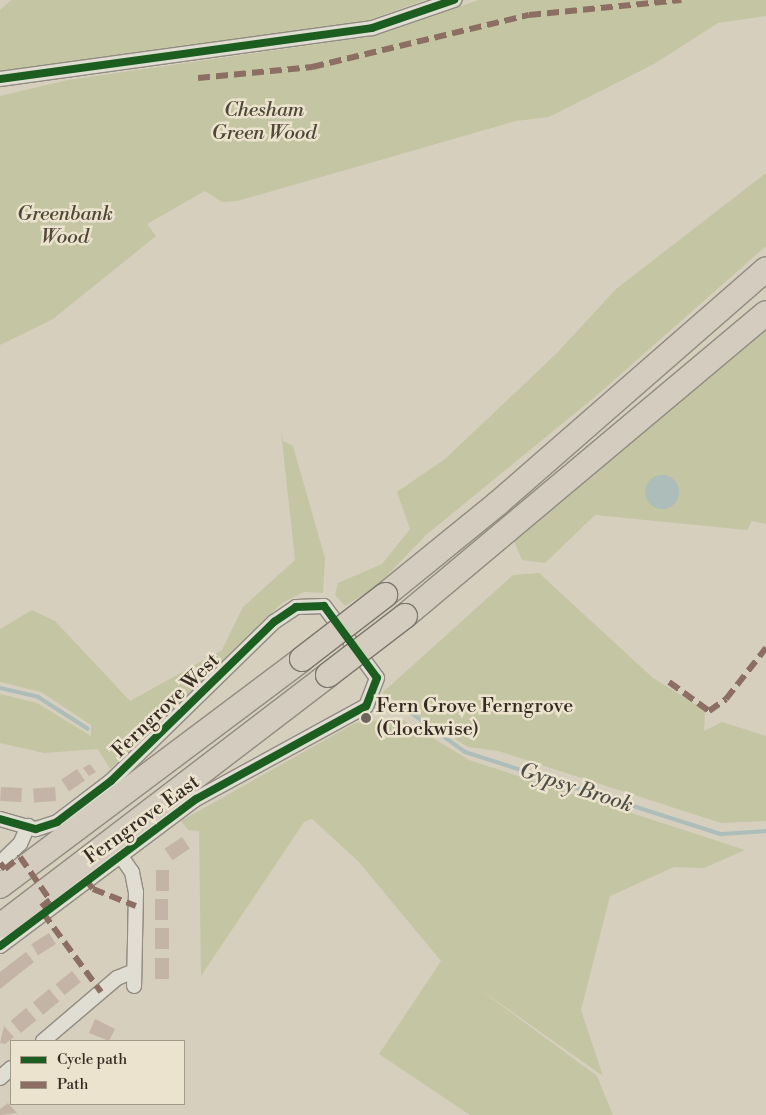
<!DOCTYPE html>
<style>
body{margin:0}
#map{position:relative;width:766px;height:1115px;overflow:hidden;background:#d6cfbe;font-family:"Libre Bodoni",serif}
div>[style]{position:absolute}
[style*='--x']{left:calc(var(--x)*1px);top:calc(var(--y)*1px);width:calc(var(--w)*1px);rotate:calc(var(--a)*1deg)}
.green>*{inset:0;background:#c4c5a2}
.water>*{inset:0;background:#acbdba}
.round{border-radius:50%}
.stream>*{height:4px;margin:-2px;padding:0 2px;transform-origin:2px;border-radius:2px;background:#acbdba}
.building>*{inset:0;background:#c4b3a7;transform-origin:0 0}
.roads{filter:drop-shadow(1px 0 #918b81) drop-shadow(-1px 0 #918b81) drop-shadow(0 1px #918b81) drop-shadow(0 -1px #918b81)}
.street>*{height:14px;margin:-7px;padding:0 7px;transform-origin:7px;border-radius:7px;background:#e0ddd3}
.highway>*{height:24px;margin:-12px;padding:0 12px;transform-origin:12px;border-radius:12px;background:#d4cdbf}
.bridges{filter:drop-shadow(1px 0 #7b756c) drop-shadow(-1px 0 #7b756c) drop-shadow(0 1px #7b756c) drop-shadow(0 -1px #7b756c)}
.highway-bridge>*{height:24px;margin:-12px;padding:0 12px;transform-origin:12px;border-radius:12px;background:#d4cdbf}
.quiet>*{height:6px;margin-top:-3px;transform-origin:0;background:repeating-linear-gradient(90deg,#8d6e63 0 12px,transparent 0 18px)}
.cycleway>*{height:8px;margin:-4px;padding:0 4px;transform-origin:4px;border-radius:4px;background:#1b5e20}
.dots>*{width:14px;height:14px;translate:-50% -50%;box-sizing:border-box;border:2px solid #ebe3ce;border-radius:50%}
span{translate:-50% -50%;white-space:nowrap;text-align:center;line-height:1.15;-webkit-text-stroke:5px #ebe3ce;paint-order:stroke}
.park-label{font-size:20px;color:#504737;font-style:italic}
.street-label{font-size:20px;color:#372a22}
.poi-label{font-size:20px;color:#372a22}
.left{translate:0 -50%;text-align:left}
.water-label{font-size:21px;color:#504d48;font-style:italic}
.legend{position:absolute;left:10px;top:1040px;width:175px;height:65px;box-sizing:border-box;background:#ebe3ce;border:1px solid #a39989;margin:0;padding:6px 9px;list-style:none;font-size:15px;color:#372a22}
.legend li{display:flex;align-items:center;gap:10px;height:25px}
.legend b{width:25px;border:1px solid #a39989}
</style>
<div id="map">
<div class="green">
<div style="clip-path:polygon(11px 0,425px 0,366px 21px,0 71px,0 10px)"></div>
<div style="clip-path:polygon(479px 0,766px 0,766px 16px,718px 23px,654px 64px,549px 117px,516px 121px,237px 201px,222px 202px,205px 191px,147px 224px,156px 236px,53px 319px,0 345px,0 96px,68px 80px,374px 36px)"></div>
<div style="clip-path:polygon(766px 173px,766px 246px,596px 396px,426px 535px,376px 587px,345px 606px,335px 595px,338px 583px,382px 564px,410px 529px,397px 492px,445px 459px,557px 353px,616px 289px)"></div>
<div style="clip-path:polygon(766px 326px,766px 524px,752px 521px,747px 530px,595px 515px,545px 563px,522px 560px,514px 541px)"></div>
<div style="clip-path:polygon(281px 431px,283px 441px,293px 446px,325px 558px,323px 593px,304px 592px,282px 603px,110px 769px,98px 749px,44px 753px,0 743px,0 694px,37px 703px,91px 736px,91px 725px,41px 692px,0 682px,0 629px,32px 610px,55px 621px,130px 701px,222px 650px,243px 607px,295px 560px)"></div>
<div style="clip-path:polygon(539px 573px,653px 678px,705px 710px,704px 731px,722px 722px,766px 736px,766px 821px,721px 823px,498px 751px,468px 747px,382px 693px,513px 575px)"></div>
<div style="clip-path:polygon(400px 718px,469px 760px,745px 850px,704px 868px,674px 867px,610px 896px,581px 1010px,603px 1076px,471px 983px,597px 1076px,613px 1115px,470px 1115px,379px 1054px,441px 961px,358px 861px,312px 819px,304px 822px,201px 976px,199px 831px,188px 830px,181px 821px,355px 723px)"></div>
</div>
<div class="water">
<div class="round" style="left:645px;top:475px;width:34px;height:34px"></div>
</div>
<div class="stream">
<div style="--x:0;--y:688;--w:39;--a:13"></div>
<div style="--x:38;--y:697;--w:59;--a:32.6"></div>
<div style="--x:400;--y:705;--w:80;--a:35.9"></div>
<div style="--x:465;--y:752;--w:269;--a:17.8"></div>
<div style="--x:721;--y:834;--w:45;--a:-3.8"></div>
</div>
<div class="building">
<div style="clip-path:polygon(90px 764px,96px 772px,89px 776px,83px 768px)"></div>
<div style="left:77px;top:769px;width:14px;height:19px;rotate:56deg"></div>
<div style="left:1px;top:787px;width:21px;height:14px;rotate:3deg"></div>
<div style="left:55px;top:787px;width:14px;height:22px;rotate:86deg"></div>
<div style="left:182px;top:837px;width:14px;height:21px;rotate:56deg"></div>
<div style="left:156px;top:870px;width:13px;height:21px"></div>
<div style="left:155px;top:899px;width:13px;height:21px"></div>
<div style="left:155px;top:928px;width:14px;height:21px"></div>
<div style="left:49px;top:933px;width:13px;height:21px;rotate:58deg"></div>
<div style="clip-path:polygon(26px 952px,34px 962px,0 989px,0 972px)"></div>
<div style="left:155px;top:958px;width:14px;height:21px"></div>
<div style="left:72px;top:971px;width:14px;height:21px;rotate:51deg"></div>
<div style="left:49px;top:989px;width:16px;height:21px;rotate:50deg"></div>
<div style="left:26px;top:1008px;width:16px;height:20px;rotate:50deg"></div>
<div style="clip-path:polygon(95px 1019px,115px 1029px,109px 1041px,89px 1033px)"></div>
<div style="clip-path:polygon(4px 1026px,14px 1037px,5px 1044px,0 1043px)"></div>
<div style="clip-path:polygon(8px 1103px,17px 1113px,0 1115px,0 1109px)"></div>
</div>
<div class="roads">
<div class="street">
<div style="--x:0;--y:79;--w:375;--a:-7.8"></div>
<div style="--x:372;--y:28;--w:87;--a:-18.9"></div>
<div style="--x:0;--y:819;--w:37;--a:16"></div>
<div style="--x:36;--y:829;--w:22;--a:-18"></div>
<div style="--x:57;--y:822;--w:68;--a:-37.2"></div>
<div style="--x:111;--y:781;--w:228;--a:-44.3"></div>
<div style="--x:274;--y:622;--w:27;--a:-34"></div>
<div style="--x:296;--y:607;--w:28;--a:-2"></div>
<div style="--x:324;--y:606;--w:89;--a:53.6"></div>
<div style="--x:377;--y:678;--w:30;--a:111"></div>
<div style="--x:366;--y:706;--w:194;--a:151.3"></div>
<div style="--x:196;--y:799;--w:245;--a:143.1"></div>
<div style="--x:120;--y:855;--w:21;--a:55"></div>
<div style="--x:132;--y:872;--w:20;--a:79"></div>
<div style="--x:136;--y:892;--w:94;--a:91.2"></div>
<div style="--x:0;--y:863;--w:28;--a:-44"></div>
<div style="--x:20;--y:844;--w:20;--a:-66"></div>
<div style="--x:43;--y:1041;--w:97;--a:-40.4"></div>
<div style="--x:117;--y:978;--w:18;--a:-22"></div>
<div style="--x:0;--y:1078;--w:15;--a:-42"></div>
</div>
<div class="highway">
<div style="--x:385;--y:595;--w:144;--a:-39.1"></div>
<div style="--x:497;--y:504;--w:357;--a:-41.1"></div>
<div style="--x:405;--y:616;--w:471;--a:-40"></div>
<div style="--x:0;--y:886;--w:378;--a:-36.9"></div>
<div style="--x:0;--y:926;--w:413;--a:-37.4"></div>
</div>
</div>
<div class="bridges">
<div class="highway-bridge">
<div style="--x:302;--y:659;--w:105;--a:-37.6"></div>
<div style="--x:328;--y:675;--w:97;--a:-37.5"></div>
</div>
</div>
<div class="quiet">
<div style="--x:198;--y:78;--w:115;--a:-5.5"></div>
<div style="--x:312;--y:67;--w:223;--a:-13.5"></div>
<div style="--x:529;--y:15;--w:153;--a:-5.6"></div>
<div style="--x:669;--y:682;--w:49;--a:35.9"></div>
<div style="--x:709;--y:711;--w:21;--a:-35"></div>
<div style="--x:726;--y:699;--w:65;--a:-51.9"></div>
<div style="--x:0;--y:863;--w:8;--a:50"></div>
<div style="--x:5;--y:869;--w:19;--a:-39"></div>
<div style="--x:20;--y:857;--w:52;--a:55.1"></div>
<div style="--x:50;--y:900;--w:11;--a:142"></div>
<div style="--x:86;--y:880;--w:11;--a:52"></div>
<div style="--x:93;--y:889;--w:46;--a:21.6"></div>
<div style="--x:43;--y:913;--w:98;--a:53.7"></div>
</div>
<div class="cycleway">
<div style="--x:0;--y:79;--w:375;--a:-7.8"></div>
<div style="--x:372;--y:28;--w:87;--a:-18.9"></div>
<div style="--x:0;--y:819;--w:37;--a:16"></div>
<div style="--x:36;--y:829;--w:22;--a:-18"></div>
<div style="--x:57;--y:822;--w:68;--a:-37.2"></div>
<div style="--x:111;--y:781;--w:228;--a:-44.3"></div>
<div style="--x:274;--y:622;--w:27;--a:-34"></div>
<div style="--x:296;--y:607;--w:28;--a:-2"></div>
<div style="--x:324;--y:606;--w:89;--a:53.6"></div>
<div style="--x:377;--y:678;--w:30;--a:111"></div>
<div style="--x:366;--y:706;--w:194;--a:151.3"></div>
<div style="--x:196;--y:799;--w:245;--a:143.1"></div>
</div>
<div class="dots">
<div style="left:366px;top:718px;background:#6f6459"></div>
</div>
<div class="park-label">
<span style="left:264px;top:122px">Chesham<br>Green Wood</span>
<span style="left:65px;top:226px">Greenbank<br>Wood</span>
</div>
<div class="street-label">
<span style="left:166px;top:706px;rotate:-44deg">Ferngrove West</span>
<span style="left:142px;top:820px;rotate:-36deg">Ferngrove East</span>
</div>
<div class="poi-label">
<span class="left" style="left:376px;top:718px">Fern Grove Ferngrove<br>(Clockwise)</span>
</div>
<div class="water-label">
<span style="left:576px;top:788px;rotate:18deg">Gypsy Brook</span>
</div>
<ul class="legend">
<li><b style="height:6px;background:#1b5e20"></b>Cycle path</li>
<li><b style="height:6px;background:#8d6e63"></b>Path</li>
</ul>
</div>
